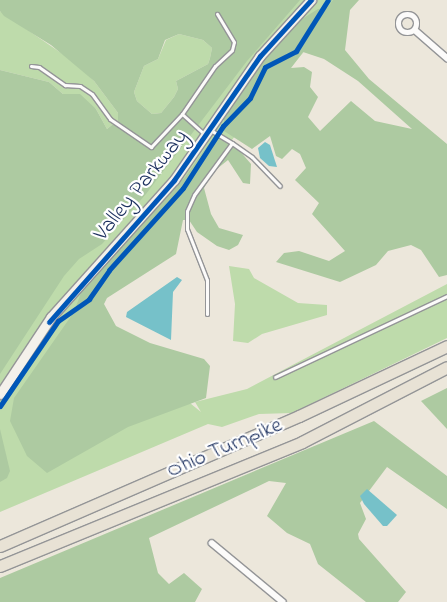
<!DOCTYPE html>
<style>
body{margin:0}
#map{position:relative;width:447px;height:602px;overflow:hidden;background:#ece7db;font-family:"Indie Flower",sans-serif}
div>[style]{position:absolute}
[style*='--x']{left:calc(var(--x)*1px);top:calc(var(--y)*1px);width:calc(var(--w)*1px);rotate:calc(var(--a)*1deg)}
.green>*{inset:0;background:#bedbab}
.forest>*{inset:0;background:#adcaa1}
.water>*{inset:0;background:#76c1c9}
.roads{filter:drop-shadow(1px 0 #949597) drop-shadow(-1px 0 #949597) drop-shadow(0 1px #949597) drop-shadow(0 -1px #949597)}
.lane>*{height:3px;margin:-1.5px;padding:0 1.5px;transform-origin:1.5px;border-radius:1.5px;background:#fcfbfa}
.street>*{height:5.5px;margin:-2.75px;padding:0 2.75px;transform-origin:2.75px;border-radius:2.75px;background:#fcfbfa}
.street>.ring{margin:-2.75px;padding:0;box-sizing:content-box;background:none;border:5.5px solid #fcfbfa;border-radius:50%}
.secondary>*{height:9px;margin:-4.5px;padding:0 4.5px;transform-origin:4.5px;border-radius:4.5px;background:#f4f1eb}
.highway>*{height:11px;margin:-5.5px;padding:0 5.5px;transform-origin:5.5px;border-radius:5.5px;background:#e8e2d5}
.cycleway>*{height:5px;margin:-2.5px;padding:0 2.5px;transform-origin:2.5px;border-radius:2.5px;background:#0057b8}
span{translate:-50% -50%;white-space:nowrap;text-align:center;line-height:1.15;-webkit-text-stroke:4.5px #fff;paint-order:stroke}
.street-label{font-size:22px;color:#1b2f5e}
</style>
<div id="map">
<div class="green">
<div style="clip-path:polygon(279px 0,346px 0,86px 319px,201px 412px,195px 402px,247px 389px,447px 284px,447px 338px,292px 413px,259px 414px,222px 427px,208px 424px,0 512px,0 134px,102px 217px)"></div>
<div style="clip-path:polygon(0 11px,77px 64px,94px 81px,118px 113px,118px 120px,107px 129px,96px 109px,63px 94px,49px 82px,0 70px)"></div>
<div style="clip-path:polygon(179px 34px,203px 40px,212px 48px,210px 58px,208px 64px,176px 81px,178px 89px,174px 97px,161px 113px,152px 114px,137px 101px,134px 92px,144px 66px,158px 59px,166px 40px)"></div>
<div style="clip-path:polygon(229px 266px,249px 269px,254px 278px,298px 303px,327px 305px,327px 315px,262px 334px,248px 343px,233px 341px,235px 304px)"></div>
</div>
<div class="forest">
<div style="clip-path:polygon(evenodd,0 0,300px 0,247px 61px,146px 194px,102px 244px,79px 259px,64px 276px,0 374px,0 70px,49px 82px,63px 94px,80px 94px,96px 109px,107px 129px,118px 120px,118px 113px,94px 81px,51px 45px,4px 16px,0 11px,0 0,179px 34px,203px 40px,212px 48px,210px 58px,208px 64px,176px 81px,178px 89px,174px 97px,161px 113px,152px 114px,137px 101px,134px 92px,144px 66px,158px 59px,165px 40px,179px 34px)"></div>
<div style="clip-path:polygon(evenodd,333px 0,359px 0,350px 10px,345px 50px,369px 79px,447px 144px,447px 275px,439px 277px,421px 250px,411px 245px,388px 251px,376px 265px,340px 282px,276px 262px,284px 253px,299px 251px,329px 261px,345px 251px,312px 214px,319px 203px,295px 180px,306px 168px,300px 154px,292px 149px,282px 159px,276px 156px,270px 136px,252px 149px,224px 131px,224px 117px,263px 58px,302px 19px,318px 9px,327px 8px,333px 0,303px 52px,324px 59px,358px 81px,412px 129px,375px 121px,351px 101px,320px 131px,308px 117px,318px 97px,310px 87px,312px 72px,304px 67px,291px 68px,303px 52px)"></div>
<div style="clip-path:polygon(215px 135px,239px 150px,251px 164px,250px 184px,243px 183px,228px 160px,213px 172px,204px 188px,211px 214px,219px 228px,243px 235px,238px 245px,229px 250px,217px 246px,197px 232px,189px 220px,183px 220px,176px 254px,107px 298px,104px 304px,116px 326px,150px 343px,204px 359px,210px 366px,206px 398px,128px 427px,47px 473px,27px 456px,10px 421px,14px 398px,74px 312px,82px 290px,185px 177px)"></div>
<div style="clip-path:polygon(447px 388px,447px 429px,421px 401px)"></div>
<div style="clip-path:polygon(374px 421px,447px 476px,447px 509px,387px 467px,360px 503px,366px 519px,358px 534px,359px 539px,406px 592px,398px 602px,366px 602px,318px 564px,310px 544px,287px 533px,267px 516px,286px 483px,269px 481px,149px 538px,158px 573px,169px 584px,184px 573px,202px 589px,195px 602px,0 602px,0 578px)"></div>
<div style="clip-path:polygon(0 429px,10px 471px,7px 478px,0 482px)"></div>
</div>
<div class="water">
<div style="clip-path:polygon(265px 142px,270px 145px,277px 167px,269px 166px,260px 158px,258px 148px)"></div>
<div style="clip-path:polygon(177px 277px,182px 280px,173px 292px,171px 340px,126px 317px,127px 312px)"></div>
<div style="clip-path:polygon(367px 489px,397px 515px,387px 526px,383px 526px,364px 504px,360px 496px)"></div>
</div>
<div class="roads">
<div class="lane">
<div style="--x:31;--y:66;--w:8;--a:7"></div>
<div style="--x:39;--y:67;--w:32;--a:35"></div>
<div style="--x:65;--y:85;--w:15;--a:4"></div>
<div style="--x:80;--y:86;--w:14;--a:34"></div>
<div style="--x:92;--y:94;--w:31;--a:54"></div>
<div style="--x:110;--y:119;--w:50;--a:34.3"></div>
<div style="--x:151;--y:147;--w:45;--a:-46.8"></div>
<div style="--x:182;--y:114;--w:31;--a:42"></div>
<div style="--x:182;--y:114;--w:58;--a:-55.5"></div>
<div style="--x:215;--y:66;--w:23;--a:-43"></div>
<div style="--x:232;--y:50;--w:8;--a:-76"></div>
<div style="--x:234;--y:42;--w:33;--a:-121"></div>
<div style="--x:232;--y:143;--w:24;--a:35"></div>
<div style="--x:252;--y:157;--w:40;--a:46"></div>
<div style="--x:207;--y:314;--w:34;--a:-90"></div>
<div style="--x:207;--y:280;--w:55;--a:-111.4"></div>
<div style="--x:187;--y:229;--w:18;--a:-90"></div>
<div style="--x:187;--y:211;--w:17;--a:-66"></div>
<div style="--x:194;--y:195;--w:64;--a:-53.8"></div>
<div style="--x:232;--y:143;--w:26;--a:-149"></div>
<div style="--x:275;--y:377;--w:190;--a:-25.2"></div>
</div>
<div class="street">
<div class="ring" style="left:399px;top:15px;width:12.5px;height:12.5px"></div>
<div style="--x:415;--y:30;--w:43;--a:41.2"></div>
<div style="--x:212;--y:543;--w:92;--a:39.7"></div>
</div>
<div class="secondary">
<div style="--x:0;--y:394;--w:92;--a:-56.5"></div>
<div style="--x:51;--y:317;--w:184;--a:-48.1"></div>
<div style="--x:174;--y:180;--w:151;--a:-55.3"></div>
<div style="--x:260;--y:56;--w:76;--a:-47.7"></div>
</div>
<div class="highway">
<div style="--x:0;--y:546;--w:326;--a:-23.5"></div>
<div style="--x:299;--y:416;--w:164;--a:-25.3"></div>
<div style="--x:0;--y:566;--w:326;--a:-22.3"></div>
<div style="--x:302;--y:442;--w:163;--a:-27.3"></div>
</div>
</div>
<div class="cycleway">
<div style="--x:49;--y:322;--w:189;--a:-48.6"></div>
<div style="--x:174;--y:180;--w:151;--a:-55.3"></div>
<div style="--x:260;--y:56;--w:76;--a:-47.7"></div>
<div style="--x:0;--y:406;--w:103;--a:-55.7"></div>
<div style="--x:58;--y:321;--w:38;--a:-35"></div>
<div style="--x:89;--y:299;--w:35;--a:-55"></div>
<div style="--x:109;--y:270;--w:110;--a:-47.9"></div>
<div style="--x:183;--y:188;--w:74;--a:-57.2"></div>
<div style="--x:223;--y:126;--w:39;--a:-46"></div>
<div style="--x:250;--y:98;--w:34;--a:-64"></div>
<div style="--x:265;--y:67;--w:35;--a:-27"></div>
<div style="--x:296;--y:51;--w:60;--a:-57.9"></div>
</div>
<div class="street-label">
<span style="left:142px;top:186px;rotate:-51deg">Valley Parkway</span>
<span style="left:225px;top:449px;rotate:-23deg">Ohio Turnpike</span>
</div>
</div>
